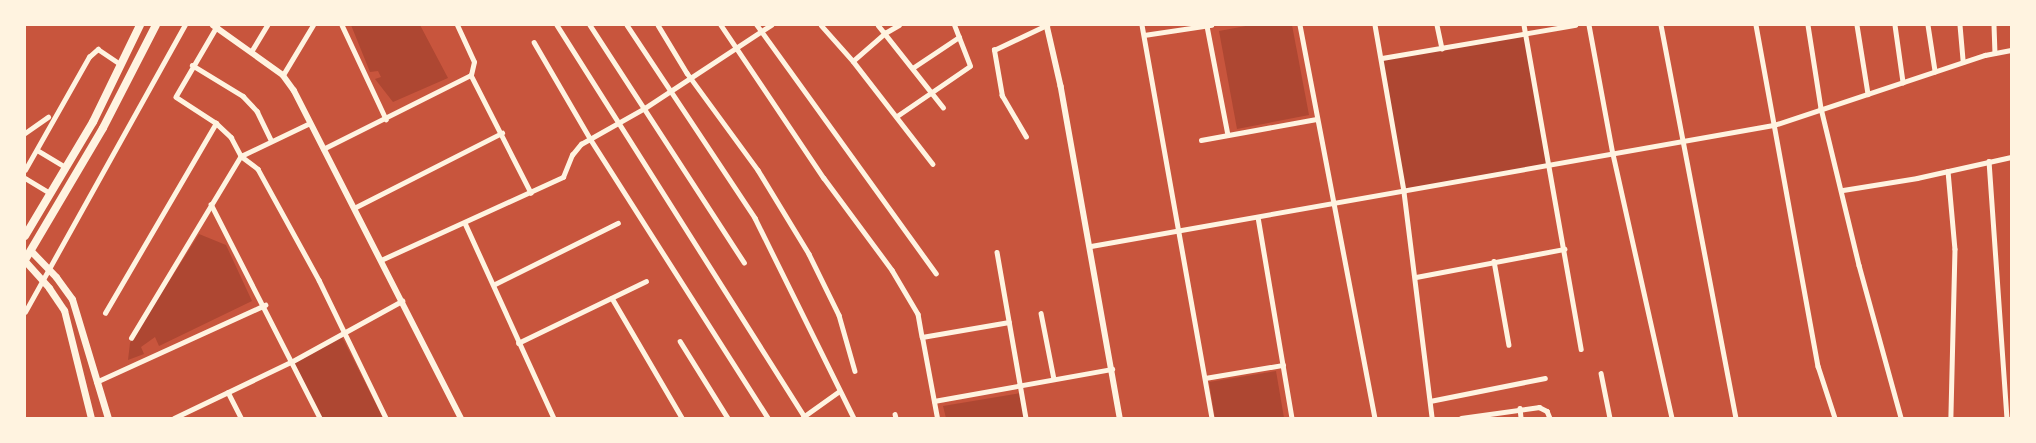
<!DOCTYPE html>
<style>
body{margin:0}
#map{position:relative;width:2036px;height:443px;overflow:hidden;background:#c8553d;font-family:"Source Sans 3",sans-serif}
div>[style]{position:absolute}
[style*='--x']{left:calc(var(--x)*1px);top:calc(var(--y)*1px);width:calc(var(--w)*1px);rotate:calc(var(--a)*1deg)}
.green>*{inset:0;background:#ae4732;transform-origin:0 0}
.minor>*{height:4.5px;margin:-2.25px;padding:0 2.25px;transform-origin:2.25px;border-radius:2.25px;background:#fff3e0}
.tertiary>*{height:5.5px;margin:-2.75px;padding:0 2.75px;transform-origin:2.75px;border-radius:2.75px;background:#fff3e0}
.secondary>*{height:7px;margin:-3.5px;padding:0 3.5px;transform-origin:3.5px;border-radius:3.5px;background:#fff3e0}
.trunk>*{height:8px;margin:-4px;padding:0 4px;transform-origin:4px;border-radius:4px;background:#fff3e0}
span{translate:-50% -50%;white-space:nowrap;text-align:center;line-height:1.15;-webkit-text-stroke:4px #fff3e0;paint-order:stroke}
.frame{position:absolute;inset:0;border:26px solid #fff3e0;pointer-events:none}
</style>
<div id="map">
<div class="green">
<div style="clip-path:polygon(351px 25px,420px 25px,448px 78px,393px 102px,375px 79px,381px 77px,378px 71px,370px 72px)"></div>
<div style="clip-path:polygon(1251px 25px,1292px 25px,1309px 115px,1237px 129px,1219px 31px)"></div>
<div style="left:1525px;top:34px;width:134px;height:145px;rotate:80deg"></div>
<div style="clip-path:polygon(199px 234px,226px 245px,252px 301px,159px 346px,155px 337px,141px 347px,144px 354px,128px 360px,130px 343px)"></div>
<div style="clip-path:polygon(341px 335px,383px 418px,322px 418px,293px 363px)"></div>
<div style="clip-path:polygon(1276px 371px,1284px 418px,1215px 418px,1209px 382px)"></div>
<div style="clip-path:polygon(1021px 393px,1027px 418px,946px 418px,943px 406px)"></div>
</div>
<div class="minor">
<div style="--x:218;--y:25;--w:83;--a:120.3"></div>
<div style="--x:176;--y:97;--w:48;--a:33"></div>
<div style="--x:216;--y:123;--w:21;--a:43"></div>
<div style="--x:231;--y:137;--w:21;--a:62"></div>
<div style="--x:241;--y:156;--w:21;--a:37"></div>
<div style="--x:258;--y:169;--w:127;--a:61.2"></div>
<div style="--x:319;--y:280;--w:153;--a:64.1"></div>
<div style="--x:342;--y:25;--w:104;--a:64.9"></div>
<div style="--x:557;--y:25;--w:462;--a:57.7"></div>
<div style="--x:590;--y:25;--w:283;--a:57"></div>
<div style="--x:627;--y:25;--w:232;--a:56.4"></div>
<div style="--x:755;--y:218;--w:223;--a:63.7"></div>
<div style="--x:658;--y:25;--w:56;--a:58.9"></div>
<div style="--x:687;--y:73;--w:120;--a:53.8"></div>
<div style="--x:758;--y:170;--w:98;--a:58.7"></div>
<div style="--x:809;--y:254;--w:68;--a:63.8"></div>
<div style="--x:839;--y:315;--w:58;--a:74.1"></div>
<div style="--x:721;--y:25;--w:184;--a:56.1"></div>
<div style="--x:824;--y:178;--w:114;--a:53.5"></div>
<div style="--x:892;--y:270;--w:51;--a:59.4"></div>
<div style="--x:918;--y:314;--w:23;--a:80"></div>
<div style="--x:757;--y:25;--w:306;--a:54.2"></div>
<div style="--x:821;--y:25;--w:48;--a:48.4"></div>
<div style="--x:853;--y:61;--w:43;--a:-41.2"></div>
<div style="--x:885;--y:33;--w:16;--a:-30"></div>
<div style="--x:878;--y:25;--w:105;--a:51.6"></div>
<div style="--x:1142;--y:25;--w:399;--a:79.9"></div>
<div style="--x:1300;--y:25;--w:400;--a:79.2"></div>
<div style="--x:1375;--y:25;--w:169;--a:80.1"></div>
<div style="--x:1404;--y:192;--w:228;--a:82.9"></div>
<div style="--x:1437;--y:25;--w:24;--a:78"></div>
<div style="--x:1524;--y:25;--w:329;--a:80"></div>
<div style="--x:1589;--y:25;--w:131;--a:79.5"></div>
<div style="--x:1613;--y:154;--w:271;--a:77.4"></div>
<div style="--x:1661;--y:25;--w:400;--a:79.2"></div>
<div style="--x:1756;--y:25;--w:347;--a:79.7"></div>
<div style="--x:1818;--y:366;--w:55;--a:71.9"></div>
<div style="--x:1808;--y:25;--w:84;--a:81.1"></div>
<div style="--x:1821;--y:108;--w:162;--a:76.4"></div>
<div style="--x:1859;--y:265;--w:159;--a:74.6"></div>
<div style="--x:1857;--y:25;--w:70;--a:80.9"></div>
<div style="--x:1895;--y:25;--w:58;--a:82"></div>
<div style="--x:1928;--y:25;--w:47;--a:81.3"></div>
<div style="--x:1960;--y:25;--w:37;--a:85"></div>
<div style="--x:1994;--y:25;--w:28;--a:88"></div>
<div style="--x:1207;--y:26;--w:111;--a:79.1"></div>
<div style="--x:1144;--y:35;--w:68;--a:-8.5"></div>
<div style="--x:534;--y:42;--w:113;--a:59.8"></div>
<div style="--x:591;--y:140;--w:330;--a:57.5"></div>
<div style="--x:251;--y:52;--w:31;--a:-59"></div>
<div style="--x:1382;--y:58;--w:196;--a:-9.7"></div>
<div style="--x:853;--y:61;--w:130;--a:52.2"></div>
<div style="--x:192;--y:65;--w:60;--a:31.3"></div>
<div style="--x:243;--y:96;--w:21;--a:47"></div>
<div style="--x:257;--y:111;--w:32;--a:64"></div>
<div style="--x:914;--y:67;--w:54;--a:-33.7"></div>
<div style="--x:283;--y:75;--w:58;--a:-59"></div>
<div style="--x:471;--y:75;--w:132;--a:63"></div>
<div style="--x:897;--y:116;--w:88;--a:-34.4"></div>
<div style="--x:970;--y:66;--w:44;--a:-111.3"></div>
<div style="--x:25;--y:133;--w:28;--a:-35"></div>
<div style="--x:1026;--y:137;--w:48;--a:-120.3"></div>
<div style="--x:1002;--y:96;--w:47;--a:-99.9"></div>
<div style="--x:994;--y:50;--w:59;--a:-25.3"></div>
<div style="--x:1201;--y:140;--w:117;--a:-10.3"></div>
<div style="--x:323;--y:149;--w:165;--a:-26.6"></div>
<div style="--x:471;--y:75;--w:13;--a:-77"></div>
<div style="--x:474;--y:62;--w:41;--a:-114.7"></div>
<div style="--x:37;--y:150;--w:33;--a:31"></div>
<div style="--x:1989;--y:161;--w:258;--a:86"></div>
<div style="--x:25;--y:170;--w:130;--a:-60.5"></div>
<div style="--x:89;--y:57;--w:12;--a:-42"></div>
<div style="--x:98;--y:49;--w:25;--a:34"></div>
<div style="--x:1948;--y:171;--w:78;--a:84.9"></div>
<div style="--x:1955;--y:249;--w:169;--a:91.4"></div>
<div style="--x:25;--y:178;--w:29;--a:31"></div>
<div style="--x:1843;--y:190;--w:75;--a:-9.2"></div>
<div style="--x:1917;--y:178;--w:96;--a:-12.6"></div>
<div style="--x:211;--y:204;--w:240;--a:63"></div>
<div style="--x:354;--y:208;--w:166;--a:-26.9"></div>
<div style="--x:1258;--y:217;--w:204;--a:80.4"></div>
<div style="--x:465;--y:223;--w:214;--a:65.5"></div>
<div style="--x:1091;--y:246;--w:694;--a:-10.05"></div>
<div style="--x:1774;--y:125;--w:222;--a:-18.4"></div>
<div style="--x:1985;--y:55;--w:26;--a:-11"></div>
<div style="--x:997;--y:252;--w:169;--a:80.1"></div>
<div style="--x:381;--y:260;--w:200;--a:-24.5"></div>
<div style="--x:563;--y:177;--w:24;--a:-68"></div>
<div style="--x:572;--y:155;--w:14;--a:-51"></div>
<div style="--x:581;--y:144;--w:73;--a:-29.4"></div>
<div style="--x:645;--y:108;--w:151;--a:-33.4"></div>
<div style="--x:1494;--y:261;--w:85;--a:79.9"></div>
<div style="--x:1416;--y:277;--w:151;--a:-10.7"></div>
<div style="--x:495;--y:284;--w:137;--a:-26.4"></div>
<div style="--x:612;--y:298;--w:139;--a:59.7"></div>
<div style="--x:25;--y:312;--w:329;--a:-60.9"></div>
<div style="--x:105;--y:313;--w:220;--a:-59.7"></div>
<div style="--x:1041;--y:313;--w:67;--a:78.9"></div>
<div style="--x:131;--y:338;--w:213;--a:-58.9"></div>
<div style="--x:241;--y:156;--w:76;--a:-25.6"></div>
<div style="--x:680;--y:341;--w:91;--a:58.1"></div>
<div style="--x:518;--y:343;--w:142;--a:-25.8"></div>
<div style="--x:1601;--y:373;--w:46;--a:78.7"></div>
<div style="--x:1205;--y:378;--w:79;--a:-9.5"></div>
<div style="--x:96;--y:382;--w:186;--a:-24.5"></div>
<div style="--x:228;--y:392;--w:29;--a:63"></div>
<div style="--x:934;--y:401;--w:181;--a:-10.2"></div>
<div style="--x:1430;--y:401;--w:117;--a:-11.3"></div>
<div style="--x:1520;--y:408;--w:10;--a:84"></div>
<div style="--x:895;--y:414;--w:4;--a:76"></div>
<div style="--x:803;--y:417;--w:43;--a:-35.5"></div>
<div style="--x:174;--y:418;--w:130;--a:-25.6"></div>
<div style="--x:291;--y:362;--w:127;--a:-28.8"></div>
<div style="--x:937;--y:418;--w:82;--a:-100.5"></div>
<div style="--x:922;--y:337;--w:88;--a:-9.8"></div>
<div style="--x:1461;--y:418;--w:79;--a:-8"></div>
<div style="--x:1539;--y:407;--w:9;--a:27"></div>
<div style="--x:1547;--y:411;--w:8;--a:67"></div>
</div>
<div class="tertiary">
<div style="--x:213;--y:25;--w:86;--a:35.5"></div>
<div style="--x:283;--y:75;--w:19;--a:54"></div>
<div style="--x:294;--y:90;--w:368;--a:63"></div>
<div style="--x:1047;--y:25;--w:63;--a:77.1"></div>
<div style="--x:1061;--y:86;--w:337;--a:79.9"></div>
</div>
<div class="secondary">
<div style="--x:31;--y:251;--w:36;--a:46"></div>
<div style="--x:56;--y:277;--w:27;--a:54"></div>
<div style="--x:72;--y:299;--w:124;--a:73.2"></div>
<div style="--x:25;--y:261;--w:36;--a:48"></div>
<div style="--x:49;--y:288;--w:27;--a:56"></div>
<div style="--x:64;--y:310;--w:111;--a:76"></div>
</div>
<div class="trunk">
<div style="--x:25;--y:236;--w:133;--a:-59.2"></div>
<div style="--x:93;--y:122;--w:108;--a:-64.1"></div>
<div style="--x:25;--y:260;--w:153;--a:-59.4"></div>
<div style="--x:103;--y:128;--w:116;--a:-62.8"></div>
</div>
<div class="frame"></div>
</div>
